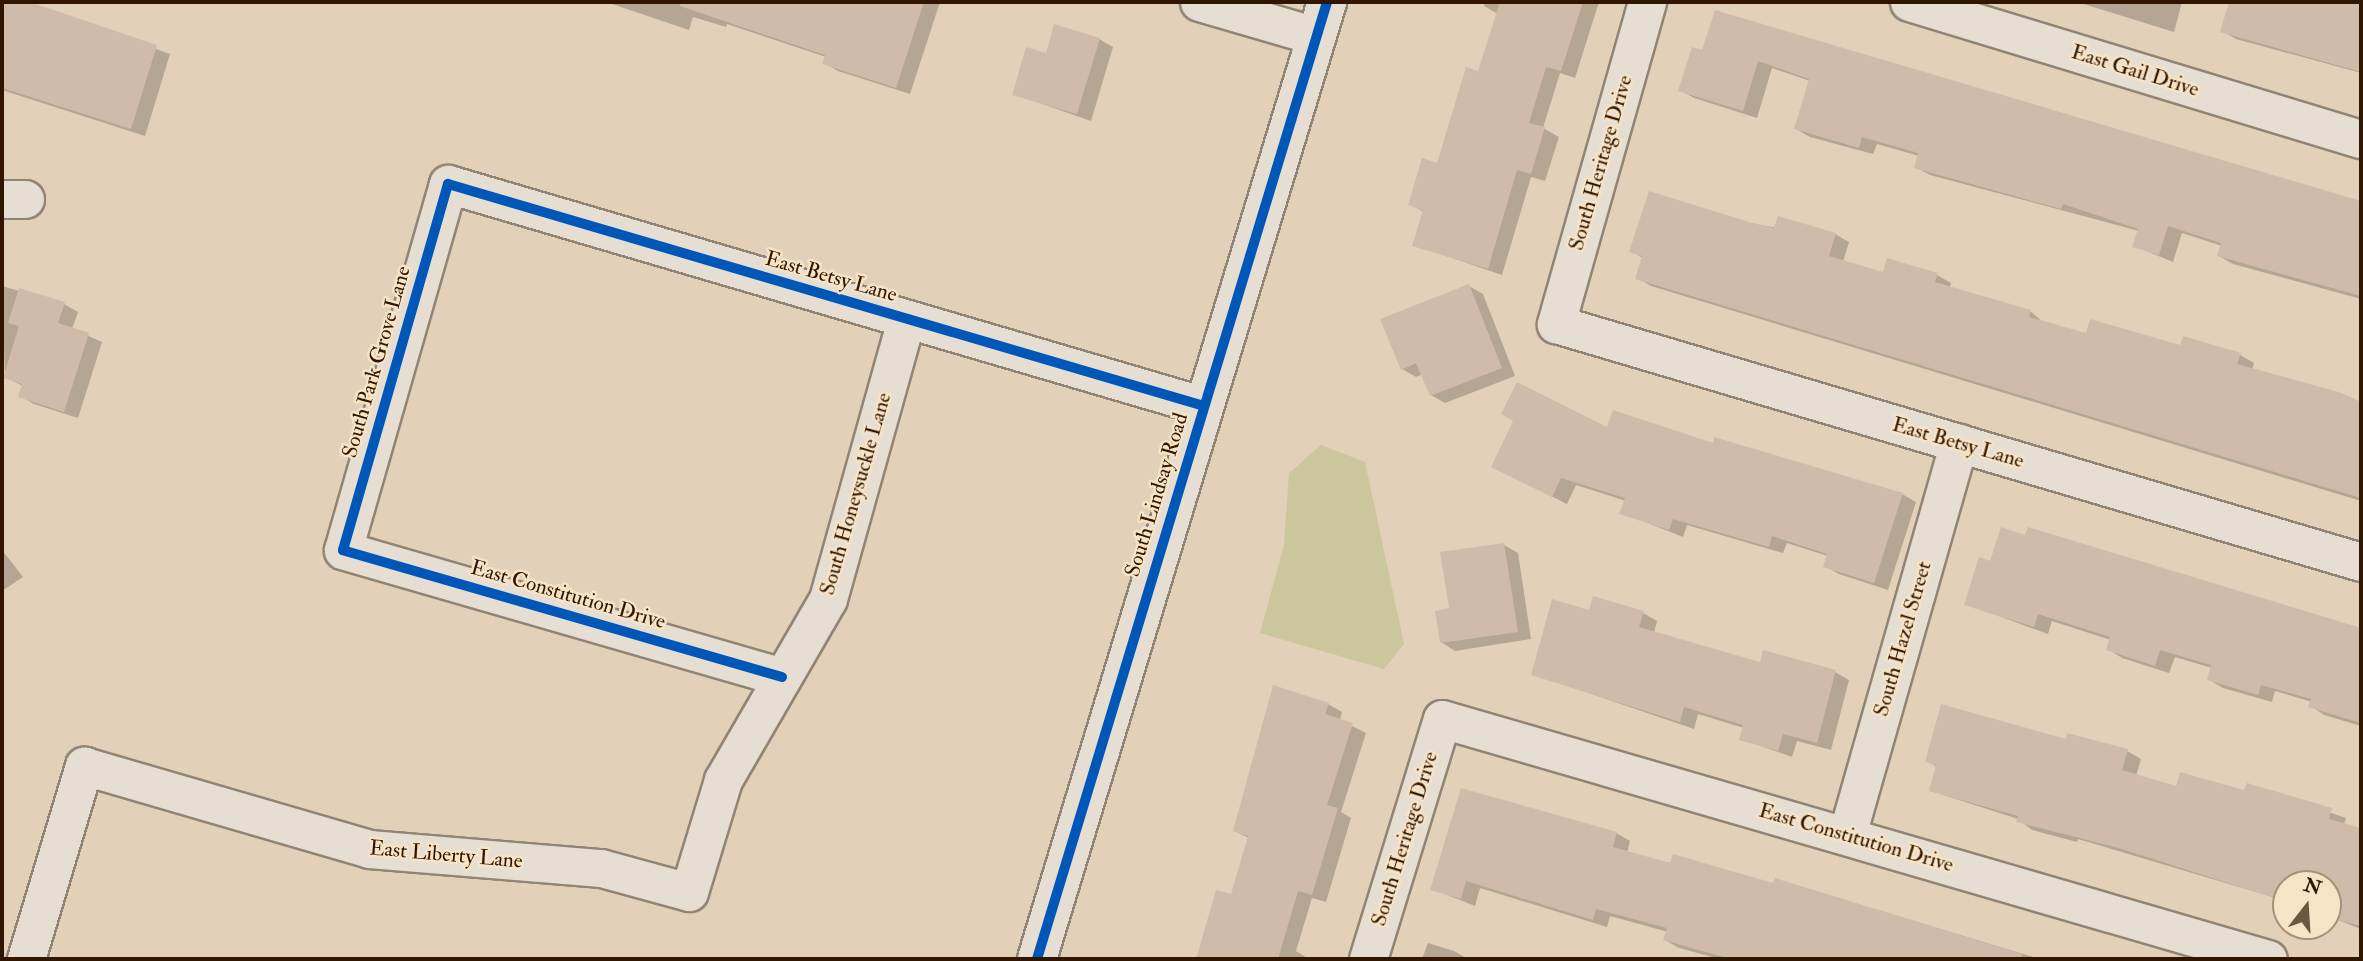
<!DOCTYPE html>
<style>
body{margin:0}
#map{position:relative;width:2363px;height:961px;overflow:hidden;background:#e2d0b8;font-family:"IM FELL Double Pica",serif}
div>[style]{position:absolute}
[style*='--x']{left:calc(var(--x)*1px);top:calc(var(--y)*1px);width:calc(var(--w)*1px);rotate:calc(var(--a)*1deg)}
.green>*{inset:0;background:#ccc69e}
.shadow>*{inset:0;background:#0003}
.building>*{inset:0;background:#d0bbab}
.roads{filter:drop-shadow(2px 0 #918474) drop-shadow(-2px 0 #918474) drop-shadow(0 2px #918474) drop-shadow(0 -2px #918474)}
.street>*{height:37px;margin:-18.5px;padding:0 18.5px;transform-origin:18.5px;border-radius:18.5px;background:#e6ded2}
.secondary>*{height:38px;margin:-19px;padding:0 19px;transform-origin:19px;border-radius:19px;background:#e6ded2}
.cycleway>*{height:10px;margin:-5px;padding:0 5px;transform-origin:5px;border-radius:5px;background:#0057b8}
span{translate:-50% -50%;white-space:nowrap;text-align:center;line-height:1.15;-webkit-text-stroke:5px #f7e3c6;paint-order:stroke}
.street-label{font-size:21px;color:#301600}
.frame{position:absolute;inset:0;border:4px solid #301600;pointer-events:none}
.north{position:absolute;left:2272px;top:870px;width:70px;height:70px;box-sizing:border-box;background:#f7e3c6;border:2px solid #a79177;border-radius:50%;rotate:17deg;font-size:19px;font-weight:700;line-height:28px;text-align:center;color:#301600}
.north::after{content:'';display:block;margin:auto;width:24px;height:32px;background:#6e5740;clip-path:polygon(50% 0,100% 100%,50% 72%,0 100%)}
</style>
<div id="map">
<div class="green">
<div style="clip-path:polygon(1321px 445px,1365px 462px,1404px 644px,1384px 669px,1260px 633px,1284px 545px,1289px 473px)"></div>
</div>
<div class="shadow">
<div style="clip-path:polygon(5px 2px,23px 2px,170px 54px,145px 136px,2px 90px)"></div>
<div style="clip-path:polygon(606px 2px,940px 2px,910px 94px,838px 71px,824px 63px,826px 57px,727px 24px,726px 27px,693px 17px,689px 30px)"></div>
<div style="clip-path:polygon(1486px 2px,1599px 2px,1575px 78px,1560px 73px,1543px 128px,1559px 137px,1545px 181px,1531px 177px,1502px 275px,1414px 245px,1424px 212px,1410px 204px,1439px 165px,1479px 73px,1498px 14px,1484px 6px)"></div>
<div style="clip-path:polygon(2077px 2px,2182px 2px,2174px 32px)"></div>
<div style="clip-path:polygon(2230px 2px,2361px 2px,2361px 73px,2236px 39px,2222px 31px)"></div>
<div style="clip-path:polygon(1716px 13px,2361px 204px,2361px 299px,2233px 264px,2219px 256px,2222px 246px,2182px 233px,2173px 262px,2134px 246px,2139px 231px,1930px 175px,1916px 167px,1919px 156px,1877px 144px,1873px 154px,1810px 137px,1796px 129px,1810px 81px,1772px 68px,1757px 118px,1694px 98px,1680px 90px,1703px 53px)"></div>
<div style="clip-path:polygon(1099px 39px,1113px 47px,1091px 121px,1014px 94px,1047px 55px)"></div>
<div style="clip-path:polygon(1748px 224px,1835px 234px,1849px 242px,1843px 262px,1884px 274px,1937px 275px,1951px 283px,1950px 288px,2031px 312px,2044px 323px,2087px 335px,2240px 355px,2254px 363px,2252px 371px,2361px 404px,2361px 501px,1651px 286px,1637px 278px,1643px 258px,1631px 251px)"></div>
<div style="clip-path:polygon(2px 286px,64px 304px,78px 312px,72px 329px,102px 342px,78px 418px,34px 404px,20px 396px,23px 386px,5px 377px)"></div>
<div style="clip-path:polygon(1469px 286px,1483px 294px,1515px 376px,1445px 403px,1431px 395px,1423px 374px,1416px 377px,1402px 369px)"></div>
<div style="clip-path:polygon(1608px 429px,1714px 445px,1902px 494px,1916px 502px,1888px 590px,1839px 574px,1825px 566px,1828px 556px,1787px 543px,1783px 553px,1687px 525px,1683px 537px,1622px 513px,1626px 501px,1576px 485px,1567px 504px,1493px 467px)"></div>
<div style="clip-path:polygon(2029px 530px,2361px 631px,2361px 726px,2324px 715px,2311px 706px,2312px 702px,2275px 691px,2272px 702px,2223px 688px,2209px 680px,2212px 668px,2175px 657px,2169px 673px,2122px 658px,2108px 649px,2111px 640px,2052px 621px,2048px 634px,1966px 604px,1991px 563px,2027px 537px)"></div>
<div style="clip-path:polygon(1504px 545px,1518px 553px,1531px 639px,1455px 651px,1441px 642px,1451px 610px)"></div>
<div style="clip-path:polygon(2px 550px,23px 577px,2px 591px)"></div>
<div style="clip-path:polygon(1590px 612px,1643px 613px,1657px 621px,1654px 633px,1761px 665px,1835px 672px,1849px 680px,1831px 750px,1797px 741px,1792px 757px,1741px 739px,1744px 728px,1698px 714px,1694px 729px,1533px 674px)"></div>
<div style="clip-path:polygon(1328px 704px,1342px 712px,1340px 720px,1366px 733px,1341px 812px,1351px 818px,1326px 902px,1312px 898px,1296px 951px,1309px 959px,1198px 959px,1218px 892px,1232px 896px,1249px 838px,1235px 831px)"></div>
<div style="clip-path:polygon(2067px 741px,2127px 751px,2141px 759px,2136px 776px,2177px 788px,2246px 792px,2248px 785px,2346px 818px,2344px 825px,2361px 830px,2361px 929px,2328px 916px,2328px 884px,2286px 884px,2286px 901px,2078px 839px,2077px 842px,2032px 830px,2018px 819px,1931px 791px,1937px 767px,1927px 761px)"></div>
<div style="clip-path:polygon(1616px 833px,1630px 841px,1627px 853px,1878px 910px,2040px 959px,1720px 959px,1679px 948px,1665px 940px,1668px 932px,1610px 916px,1607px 927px,1480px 888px,1475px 906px,1432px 889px)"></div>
<div style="clip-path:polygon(1428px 943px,1454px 951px,1468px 959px,1422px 959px)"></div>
</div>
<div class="building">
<div style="clip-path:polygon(2px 2px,30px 2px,157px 45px,131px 129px,2px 88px)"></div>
<div style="clip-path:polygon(681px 2px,924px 2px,896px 88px,822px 64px,825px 55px,680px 6px)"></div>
<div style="clip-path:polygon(1500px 2px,1583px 2px,1561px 71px,1546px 67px,1529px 123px,1545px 127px,1531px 174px,1517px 170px,1488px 269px,1412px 246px,1423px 210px,1408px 205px,1422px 158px,1437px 163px,1466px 67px,1478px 71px)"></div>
<div style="clip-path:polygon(2229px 2px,2361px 2px,2361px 72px,2220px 32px)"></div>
<div style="clip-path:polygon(1715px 10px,2361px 201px,2361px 296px,2217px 256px,2221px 243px,2168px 226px,2159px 255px,2132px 247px,2138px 229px,2063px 204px,2061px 209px,1914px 168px,1918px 153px,1862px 137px,1859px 148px,1794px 129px,1809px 79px,1758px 61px,1743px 111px,1678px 91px,1692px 47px,1702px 50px)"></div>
<div style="clip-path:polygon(1054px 24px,1100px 38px,1077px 114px,1012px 95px,1026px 47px,1046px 53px)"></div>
<div style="clip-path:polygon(1649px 191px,1749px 222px,1774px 228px,1778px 216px,1836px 233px,1829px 256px,1883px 272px,1887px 258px,1938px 273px,1935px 282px,2031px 310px,2029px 317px,2086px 333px,2090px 319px,2180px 345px,2183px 336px,2241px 353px,2237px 364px,2342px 393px,2361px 402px,2361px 498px,1635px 279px,1642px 256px,1629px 252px)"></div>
<div style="clip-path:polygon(1469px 284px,1502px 368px,1430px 396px,1416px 363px,1401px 370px,1380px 319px)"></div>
<div style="clip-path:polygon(19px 288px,65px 302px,58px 323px,89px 333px,64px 412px,18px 397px,22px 384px,3px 378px,19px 326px,8px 323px)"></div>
<div style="clip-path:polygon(1517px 382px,1607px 427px,1613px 410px,1713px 443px,1714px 437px,1903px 493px,1874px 583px,1823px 567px,1827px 554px,1772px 536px,1769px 547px,1673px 519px,1669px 530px,1619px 514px,1625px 498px,1561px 478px,1552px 497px,1491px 467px,1513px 421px,1501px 414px)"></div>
<div style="clip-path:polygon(2001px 527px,2025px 535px,2028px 527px,2361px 628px,2361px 723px,2308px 707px,2311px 699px,2261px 685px,2258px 695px,2207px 680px,2211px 665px,2160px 650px,2155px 666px,2106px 650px,2110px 637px,2038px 614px,2034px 627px,1964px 605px,1979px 557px,1990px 561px)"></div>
<div style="clip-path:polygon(1504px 543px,1518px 632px,1440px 643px,1435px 611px,1449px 608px,1440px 552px)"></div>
<div style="clip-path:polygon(1593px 596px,1644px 611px,1639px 627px,1760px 662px,1763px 650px,1836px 670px,1817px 743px,1783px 734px,1778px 751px,1739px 740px,1743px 725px,1684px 707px,1680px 722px,1531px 675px,1552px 599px,1589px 610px)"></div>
<div style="clip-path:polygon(1273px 685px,1329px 703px,1325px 714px,1353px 723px,1327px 805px,1338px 808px,1312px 895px,1298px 891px,1278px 959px,1196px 959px,1216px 890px,1231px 894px,1248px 836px,1233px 831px)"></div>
<div style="clip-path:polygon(1941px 704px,2066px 739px,2067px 733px,2128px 749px,2122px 770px,2176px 786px,2180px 772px,2244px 790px,2247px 783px,2332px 808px,2329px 819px,2361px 828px,2361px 926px,2328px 917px,2328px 884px,2286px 884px,2286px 899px,2265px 895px,2119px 848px,2016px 822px,2018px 816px,1929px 791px,1936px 765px,1925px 762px)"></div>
<div style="clip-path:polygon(1461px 788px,1617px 832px,1613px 847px,1670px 863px,1673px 854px,1773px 883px,1775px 878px,2022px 954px,2021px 959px,1731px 959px,1663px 940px,1667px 928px,1596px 909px,1593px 920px,1466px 881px,1461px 899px,1430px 890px)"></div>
</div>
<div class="roads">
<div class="street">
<div style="--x:1199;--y:2;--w:122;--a:16.2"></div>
<div style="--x:1647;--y:2;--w:335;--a:105.8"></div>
<div style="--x:1556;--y:324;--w:839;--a:16.47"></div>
<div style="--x:1909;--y:2;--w:472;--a:16.9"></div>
<div style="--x:2;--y:199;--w:23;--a:0"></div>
<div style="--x:782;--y:677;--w:457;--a:-163.9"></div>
<div style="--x:343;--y:550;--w:381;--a:-74"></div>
<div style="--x:448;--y:184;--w:788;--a:16.36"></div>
<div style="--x:1847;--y:835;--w:408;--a:-74.1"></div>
<div style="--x:26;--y:959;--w:202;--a:-73.3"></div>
<div style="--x:84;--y:766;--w:297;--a:16.2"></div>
<div style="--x:369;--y:849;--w:233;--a:4.7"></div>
<div style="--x:601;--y:868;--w:91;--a:15.3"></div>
<div style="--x:689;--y:892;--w:117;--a:-73.1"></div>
<div style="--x:723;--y:780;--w:209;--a:-59.9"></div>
<div style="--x:828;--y:599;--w:291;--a:-74.4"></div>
<div style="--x:1368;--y:959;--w:251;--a:-72.9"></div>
<div style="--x:1442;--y:719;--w:860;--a:16.2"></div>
</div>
<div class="secondary">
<div style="--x:1037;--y:959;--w:1000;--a:-73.14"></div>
</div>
</div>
<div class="cycleway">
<div style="--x:782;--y:677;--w:457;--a:-163.9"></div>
<div style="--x:343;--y:550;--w:381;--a:-74"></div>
<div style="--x:448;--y:184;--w:788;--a:16.36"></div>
<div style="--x:1037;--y:959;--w:1000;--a:-73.14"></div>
</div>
<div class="street-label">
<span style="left:2135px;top:71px;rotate:17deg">East Gail Drive</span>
<span style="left:1601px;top:163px;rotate:-74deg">South Heritage Drive</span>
<span style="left:831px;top:277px;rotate:16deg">East Betsy Lane</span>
<span style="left:377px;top:362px;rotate:-74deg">South Park Grove Lane</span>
<span style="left:1958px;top:443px;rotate:16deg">East Betsy Lane</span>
<span style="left:856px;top:494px;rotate:-74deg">South Honeysuckle Lane</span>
<span style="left:1157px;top:495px;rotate:-73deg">South Lindsay Road</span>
<span style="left:568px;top:595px;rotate:16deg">East Constitution Drive</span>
<span style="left:1903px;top:639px;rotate:-74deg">South Hazel Street</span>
<span style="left:1856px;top:838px;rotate:16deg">East Constitution Drive</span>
<span style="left:1405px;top:839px;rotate:-73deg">South Heritage Drive</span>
<span style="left:446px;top:855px;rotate:5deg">East Liberty Lane</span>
</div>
<div class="frame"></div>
<div class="north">N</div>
</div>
